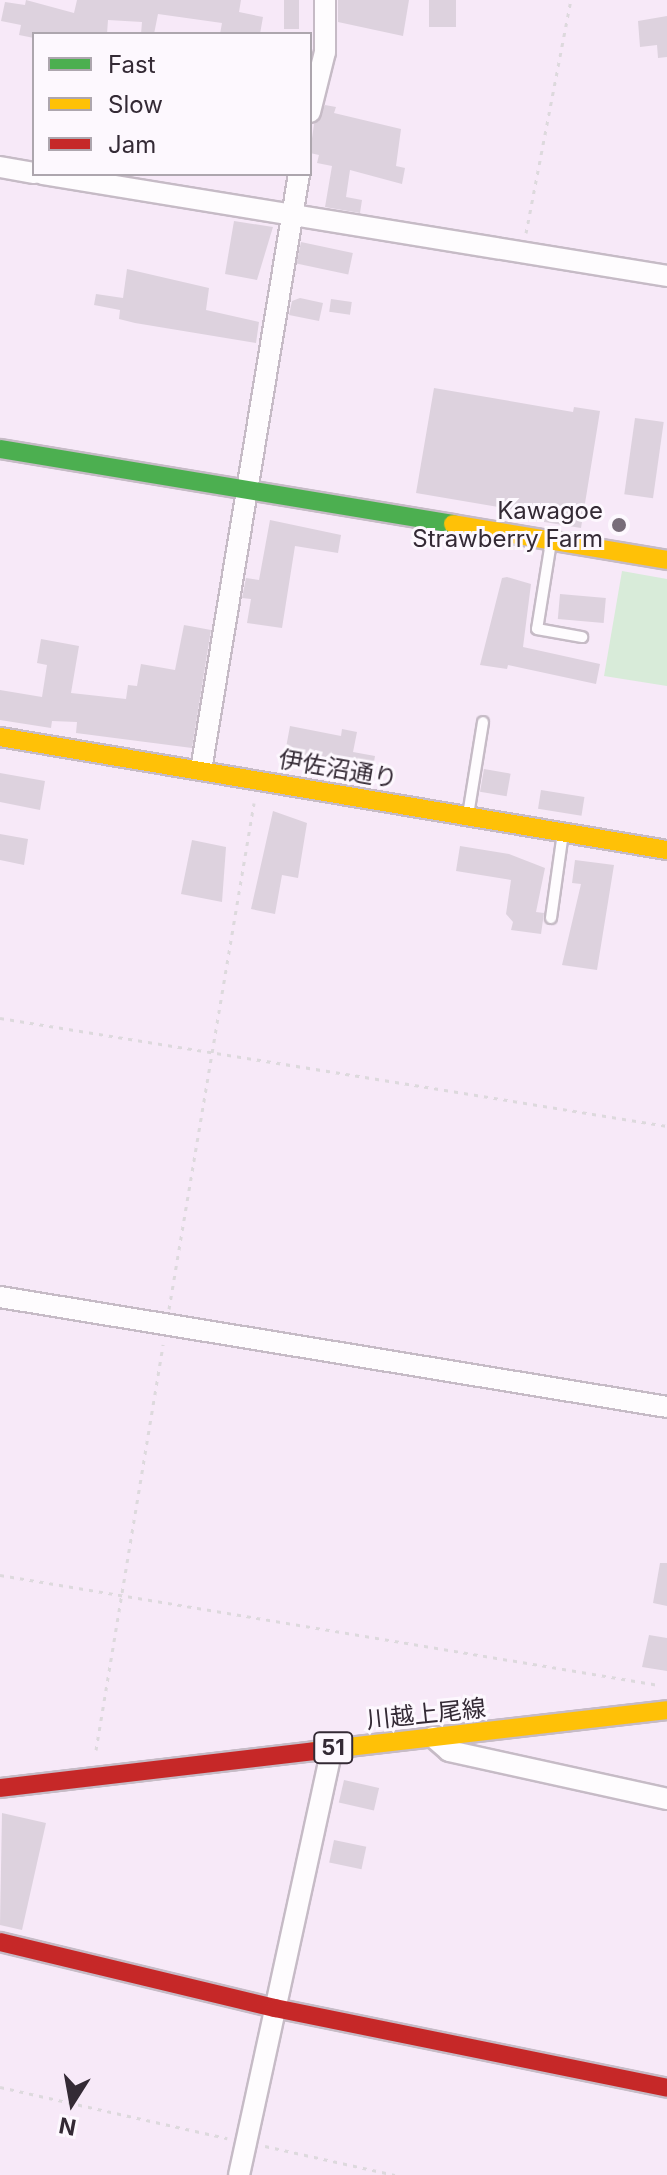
<!DOCTYPE html>
<meta charset="utf-8">
<style>
body{margin:0}
#map{position:relative;width:667px;height:2175px;overflow:hidden;background:#f7e9f8;font-family:Inter,"Noto Sans JP",sans-serif}
div>[style]{position:absolute}
[style*='--x']{left:calc(var(--x)*1px);top:calc(var(--y)*1px);width:calc(var(--w)*1px);rotate:calc(var(--a)*1deg)}
.green>*{inset:0;background:#d8ebd9}
.building>*{inset:0;background:#ddd2de;transform-origin:0 0}
.path>*{height:3px;margin-top:-1.5px;transform-origin:0;background:repeating-linear-gradient(90deg,#ddd9dd 0 4px,transparent 0 10px)}
.roads{filter:drop-shadow(2px 0 #c6bbc6) drop-shadow(-2px 0 #c6bbc6) drop-shadow(0 2px #c6bbc6) drop-shadow(0 -2px #c6bbc6)}
.lane>*{height:10px;margin:-5px;padding:0 5px;transform-origin:5px;border-radius:5px;background:#fefcfe}
.street>*{height:20px;margin:-10px;padding:0 10px;transform-origin:10px;border-radius:10px;background:#fefcfe}
.fast>*{height:18px;margin:-9px;padding:0 9px;transform-origin:9px;border-radius:9px;background:#4caf50}
.slow>*{height:18px;margin:-9px;padding:0 9px;transform-origin:9px;border-radius:9px;background:#ffc107}
.jam>*{height:18px;margin:-9px;padding:0 9px;transform-origin:9px;border-radius:9px;background:#c62828}
.dots>*{width:22px;height:22px;translate:-50% -50%;box-sizing:border-box;border:4px solid #fdf8fe;border-radius:50%}
span{translate:-50% -50%;white-space:nowrap;text-align:center;line-height:1.15;-webkit-text-stroke:6px #fdf8fe;paint-order:stroke}
.shield-label span{padding:2px 6px;background:#fdf8fe;border:2px solid;border-radius:6px;-webkit-text-stroke-width:0}
.shield-label{font-size:22px;color:#342a35;font-weight:700}
.poi-label{font-size:24px;color:#342a35}
.right{translate:-100% -50%;text-align:right}
.street-label{font-size:24px;color:#342a35}
.legend{position:absolute;left:32px;top:32px;width:280px;height:144px;box-sizing:border-box;background:#fdf8fe;border:2px solid #ada6ae;margin:0;padding:10px 14px;list-style:none;font-size:24px;color:#342a35}
.legend li{display:flex;align-items:center;gap:16px;height:40px}
.legend b{width:40px;border:2px solid #ada6ae}
.north{position:absolute;left:32px;top:2063px;width:80px;height:80px;-webkit-text-stroke:6px #fdf8fe;paint-order:stroke;rotate:191deg;font-size:22px;font-weight:700;line-height:32px;text-align:center;color:#342a35}
.north::after{content:'';display:block;margin:auto;width:28px;height:36px;background:#342a35;clip-path:polygon(50% 0,100% 100%,50% 72%,0 100%)}
</style>
<div id="map">
<div class="green">
<div style="clip-path:polygon(622px 571px,667px 579px,667px 686px,604px 676px)"></div>
</div>
<div class="building">
<div style="clip-path:polygon(26px 0,74px 13px,77px 0,241px 0,239px 12px,263px 17px,260px 34px,220px 34px,222px 23px,158px 14px,154px 34px,141px 34px,142px 22px,108px 20px,107px 34px,34px 38px,19px 35px,21px 25px,1px 21px,5px 2px,25px 5px)"></div>
<div style="left:284px;top:0;width:15px;height:29px"></div>
<div style="clip-path:polygon(338px 0,409px 0,403px 36px,338px 22px)"></div>
<div style="left:429px;top:0;width:27px;height:27px"></div>
<div style="clip-path:polygon(667px 16px,667px 57px,658px 58px,657px 45px,640px 47px,638px 21px)"></div>
<div style="clip-path:polygon(325px 105px,336px 107px,334px 113px,401px 129px,396px 166px,405px 168px,402px 184px,350px 170px,346px 197px,362px 200px,360px 213px,325px 207px,332px 166px,317px 163px,319px 155px,310px 153px,314px 124px)"></div>
<div style="clip-path:polygon(234px 221px,273px 227px,257px 280px,225px 274px)"></div>
<div style="left:301px;top:242px;width:53px;height:22px;rotate:12deg"></div>
<div style="clip-path:polygon(127px 269px,209px 288px,206px 310px,259px 322px,256px 343px,135px 323px,119px 319px,120px 310px,94px 305px,96px 294px,123px 298px)"></div>
<div style="clip-path:polygon(300px 298px,323px 303px,319px 321px,289px 315px,292px 301px)"></div>
<div style="left:331px;top:299px;width:21px;height:13px;rotate:8deg"></div>
<div style="clip-path:polygon(434px 388px,573px 412px,574px 407px,600px 411px,581px 528px,526px 519px,527px 512px,416px 493px)"></div>
<div style="left:635px;top:418px;width:29px;height:77px;rotate:8deg"></div>
<div style="clip-path:polygon(270px 520px,341px 535px,338px 553px,295px 546px,282px 628px,247px 623px,251px 599px,242px 598px,246px 578px,259px 580px)"></div>
<div style="clip-path:polygon(507px 577px,531px 584px,523px 647px,600px 664px,596px 684px,508px 665px,507px 669px,480px 665px,502px 578px)"></div>
<div style="left:560px;top:594px;width:46px;height:25px;rotate:5deg"></div>
<div style="clip-path:polygon(184px 625px,211px 630px,192px 748px,76px 733px,77px 722px,52px 721px,51px 728px,0 720px,0 690px,42px 697px,47px 665px,37px 663px,41px 639px,79px 646px,71px 693px,126px 699px,128px 685px,137px 686px,141px 664px,175px 670px)"></div>
<div style="clip-path:polygon(290px 726px,341px 736px,342px 729px,357px 732px,353px 752px,375px 756px,372px 774px,285px 753px)"></div>
<div style="left:484px;top:769px;width:27px;height:23px;rotate:10deg"></div>
<div style="clip-path:polygon(0 773px,45px 781px,40px 810px,0 802px)"></div>
<div style="left:541px;top:790px;width:44px;height:19px;rotate:9deg"></div>
<div style="clip-path:polygon(273px 811px,307px 823px,298px 878px,282px 875px,275px 914px,251px 909px)"></div>
<div style="clip-path:polygon(0 834px,28px 839px,24px 865px,0 860px)"></div>
<div style="clip-path:polygon(192px 840px,226px 847px,222px 902px,181px 894px)"></div>
<div style="clip-path:polygon(460px 846px,509px 854px,545px 868px,536px 912px,544px 913px,541px 934px,511px 930px,513px 922px,506px 914px,511px 880px,456px 871px)"></div>
<div style="clip-path:polygon(575px 860px,614px 865px,597px 970px,562px 965px,581px 884px,572px 883px)"></div>
<div style="clip-path:polygon(660px 1563px,667px 1563px,667px 1606px,653px 1603px)"></div>
<div style="clip-path:polygon(649px 1635px,667px 1638px,667px 1671px,642px 1667px)"></div>
<div style="left:344px;top:1780px;width:36px;height:23px;rotate:13deg"></div>
<div style="clip-path:polygon(2px 1813px,46px 1823px,22px 1930px,0 1925px)"></div>
<div style="left:334px;top:1840px;width:33px;height:23px;rotate:12deg"></div>
</div>
<div class="path">
<div style="--x:526;--y:233;--w:237;--a:-79.1"></div>
<div style="--x:0;--y:1018;--w:676;--a:9.2"></div>
<div style="--x:169;--y:1309;--w:513;--a:-80.46"></div>
<div style="--x:0;--y:1575;--w:668;--a:9.48"></div>
<div style="--x:96;--y:1750;--w:411;--a:-80.6"></div>
<div style="--x:0;--y:2087;--w:233;--a:12.7"></div>
<div style="--x:265;--y:2146;--w:133;--a:12.6"></div>
</div>
<div class="roads">
<div class="lane">
<div style="--x:551;--y:542;--w:88;--a:99.1"></div>
<div style="--x:537;--y:629;--w:46;--a:10.1"></div>
<div style="--x:468;--y:815;--w:94;--a:-80.8"></div>
<div style="--x:551;--y:918;--w:86;--a:-82"></div>
</div>
<div class="street">
<div style="--x:310;--y:112;--w:62;--a:-76"></div>
<div style="--x:325;--y:52;--w:52;--a:-90"></div>
<div style="--x:0;--y:167;--w:35;--a:10"></div>
<div style="--x:42;--y:174;--w:633;--a:9.27"></div>
<div style="--x:201;--y:770;--w:604;--a:-80.66"></div>
<div style="--x:0;--y:1297;--w:676;--a:9.36"></div>
<div style="--x:433;--y:1737;--w:21;--a:41"></div>
<div style="--x:449;--y:1751;--w:223;--a:12.4"></div>
<div style="--x:239;--y:2175;--w:436;--a:-77.7"></div>
</div>
<div class="fast">
<div style="--x:0;--y:449;--w:459;--a:9.4"></div>
</div>
<div class="slow">
<div style="--x:453;--y:524;--w:217;--a:9.5"></div>
<div style="--x:0;--y:737;--w:677;--a:9.62"></div>
<div style="--x:314;--y:1751;--w:355;--a:-6.6"></div>
</div>
<div class="jam">
<div style="--x:0;--y:1788;--w:316;--a:-6.7"></div>
<div style="--x:0;--y:1942;--w:283;--a:13.5"></div>
<div style="--x:275;--y:2008;--w:400;--a:11.5"></div>
</div>
</div>
<div class="dots">
<div style="left:619px;top:525px;background:#786d79"></div>
</div>
<div class="shield-label">
<span style="left:333px;top:1748px">51</span>
</div>
<div class="poi-label">
<span class="right" style="left:603px;top:525px">Kawagoe<br>Strawberry Farm</span>
</div>
<div class="street-label">
<span style="left:338px;top:769px;rotate:10deg">伊佐沼通り</span>
<span style="left:426px;top:1714px;rotate:-6deg">川越上尾線</span>
</div>
<ul class="legend">
<li><b style="height:10px;background:#4caf50"></b>Fast</li>
<li><b style="height:10px;background:#ffc107"></b>Slow</li>
<li><b style="height:10px;background:#c62828"></b>Jam</li>
</ul>
<div class="north">N</div>
</div>
